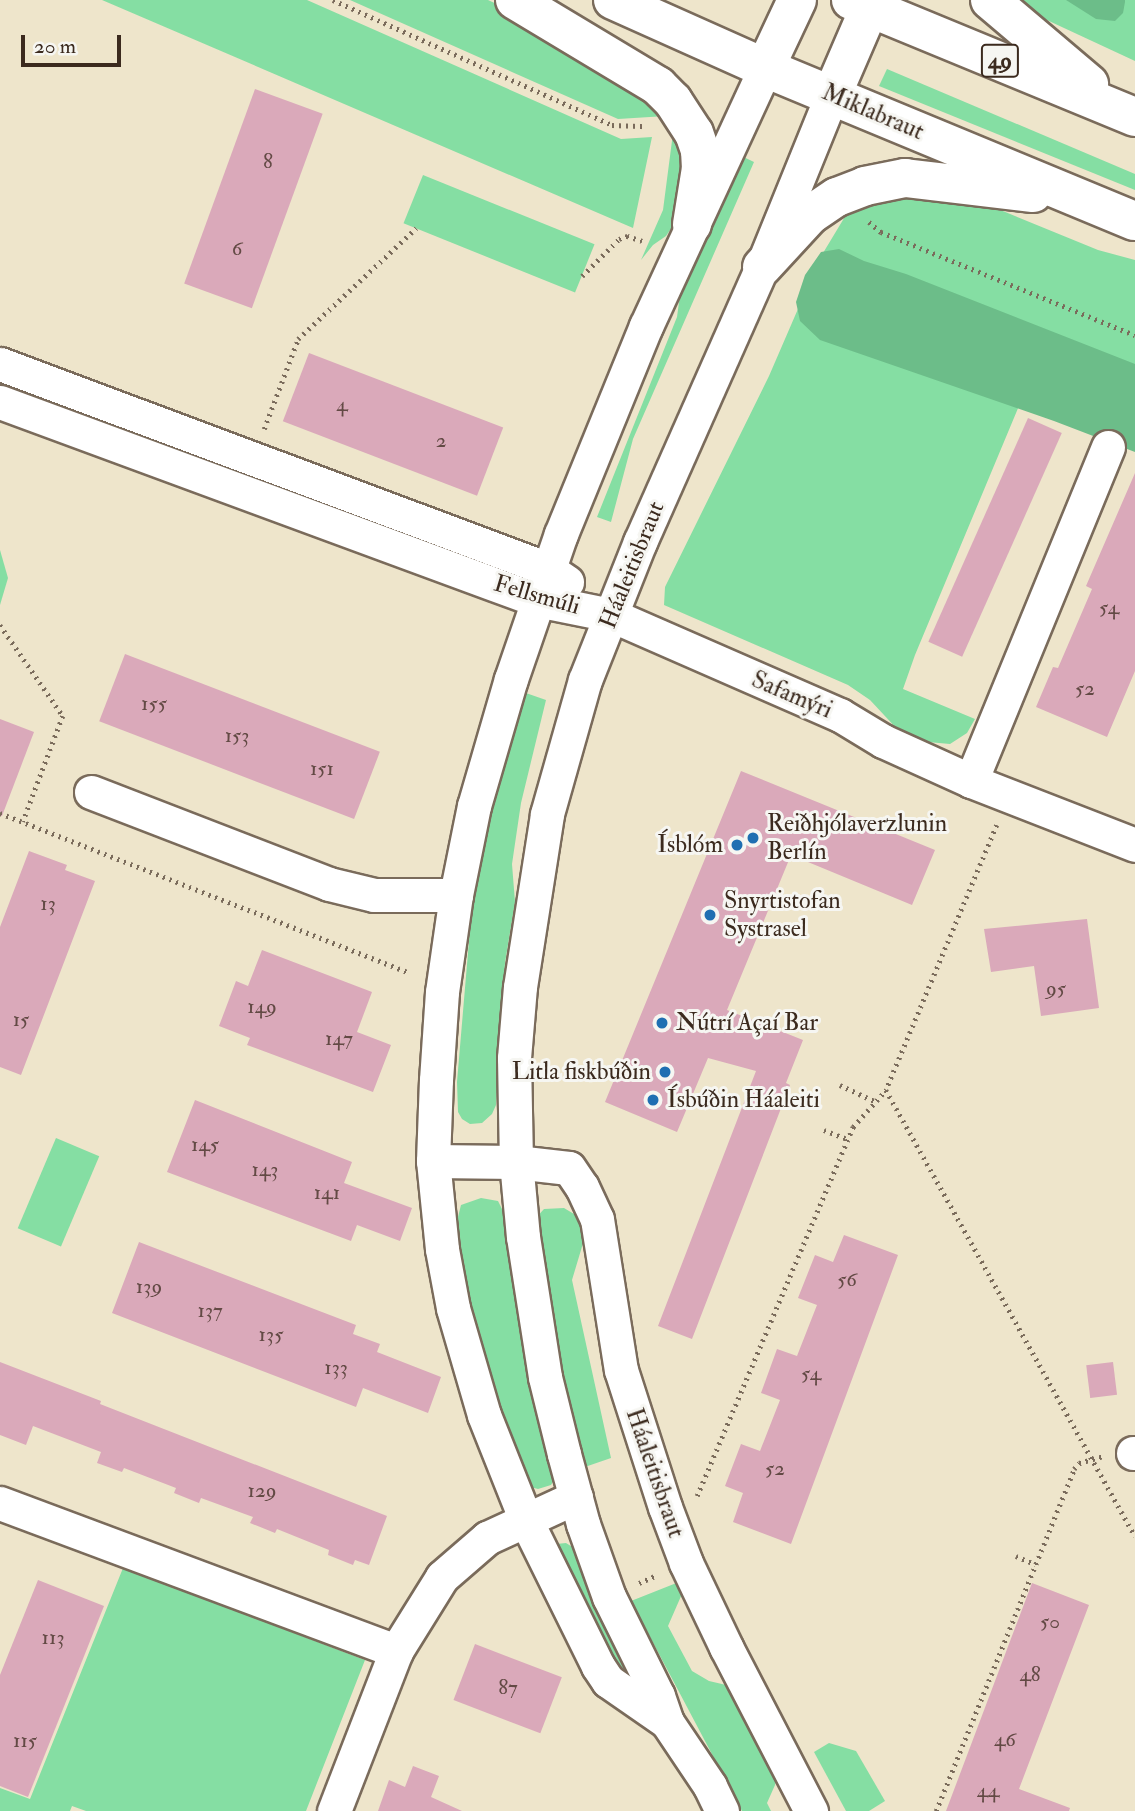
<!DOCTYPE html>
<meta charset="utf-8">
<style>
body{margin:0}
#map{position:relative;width:1135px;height:1811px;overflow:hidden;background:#eee5cb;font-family:"IM FELL Double Pica",serif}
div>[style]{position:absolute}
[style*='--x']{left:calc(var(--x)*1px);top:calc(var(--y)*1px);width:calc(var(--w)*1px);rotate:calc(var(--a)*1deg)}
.green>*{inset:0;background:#85dea3;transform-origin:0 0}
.forest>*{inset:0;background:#6cbd89}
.building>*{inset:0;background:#daa9ba;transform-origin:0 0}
.path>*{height:4.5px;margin-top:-2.25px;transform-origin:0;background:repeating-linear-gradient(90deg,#7a6b5b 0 2px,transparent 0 7px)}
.roads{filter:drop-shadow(2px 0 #7a6b5b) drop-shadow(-2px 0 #7a6b5b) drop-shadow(0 2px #7a6b5b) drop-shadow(0 -2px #7a6b5b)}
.minor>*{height:33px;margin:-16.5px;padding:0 16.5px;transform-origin:16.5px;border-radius:16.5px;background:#fff}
.major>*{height:38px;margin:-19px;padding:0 19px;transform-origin:19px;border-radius:19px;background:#fff}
.highway>*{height:38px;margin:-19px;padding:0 19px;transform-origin:19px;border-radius:19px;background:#fff}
.dots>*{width:19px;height:19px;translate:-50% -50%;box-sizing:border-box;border:4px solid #f6f6f2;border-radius:50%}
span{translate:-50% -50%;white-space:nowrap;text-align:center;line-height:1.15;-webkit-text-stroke:6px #f6f6f2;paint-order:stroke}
.number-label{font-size:21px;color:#634a45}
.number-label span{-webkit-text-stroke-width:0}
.shield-label span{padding:2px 5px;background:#f6f6f2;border:2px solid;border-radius:5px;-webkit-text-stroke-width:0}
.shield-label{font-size:23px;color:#3b2a1e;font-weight:700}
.street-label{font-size:24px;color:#3b2a1e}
.poi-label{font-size:24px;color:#3b2a1e}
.left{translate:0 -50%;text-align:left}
.right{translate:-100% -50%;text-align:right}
.scale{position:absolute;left:21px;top:35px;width:100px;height:32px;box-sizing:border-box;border:4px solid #3b2a1e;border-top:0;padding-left:9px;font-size:21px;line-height:24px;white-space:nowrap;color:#3b2a1e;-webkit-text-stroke:5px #f6f6f2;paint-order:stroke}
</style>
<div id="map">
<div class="green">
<div style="clip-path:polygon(102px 0,307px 0,621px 139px,652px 137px,633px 228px)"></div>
<div style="clip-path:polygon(350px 0,488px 0,569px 38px,666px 116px,618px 119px)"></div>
<div style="clip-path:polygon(1012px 0,1135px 0,1135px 61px,1021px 8px)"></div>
<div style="clip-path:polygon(887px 69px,1135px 174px,1135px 190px,879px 86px)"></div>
<div style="clip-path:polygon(673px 133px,685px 171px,680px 215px,666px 236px,653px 245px,641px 260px,663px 210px)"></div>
<div style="clip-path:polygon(733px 152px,754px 162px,633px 439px,611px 522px,597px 517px,677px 317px,685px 258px)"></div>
<div style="left:423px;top:175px;width:185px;height:52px;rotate:22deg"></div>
<div style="clip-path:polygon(878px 192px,954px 195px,998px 209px,1098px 250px,1135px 260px,1135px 368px,1049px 334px,915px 655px,903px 689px,975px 719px,967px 733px,950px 744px,917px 741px,898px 730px,870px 700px,848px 685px,664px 605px,665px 587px,769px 376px,820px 258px,852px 205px)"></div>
<div style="clip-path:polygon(0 550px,8px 578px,0 605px)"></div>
<div style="clip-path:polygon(523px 692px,546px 700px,521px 803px,512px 864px,515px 902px,505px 963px,496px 1105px,492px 1114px,482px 1123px,470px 1124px,462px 1119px,458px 1112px,457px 1082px,473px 894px,492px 793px)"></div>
<div style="left:56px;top:1138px;width:47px;height:98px;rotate:23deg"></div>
<div style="clip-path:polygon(481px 1198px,498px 1201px,507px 1219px,557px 1475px,551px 1485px,538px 1489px,523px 1485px,517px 1476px,461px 1282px,455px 1229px,461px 1205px)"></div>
<div style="clip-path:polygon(564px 1208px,579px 1217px,584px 1240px,572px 1280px,611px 1458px,579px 1469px,537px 1272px,534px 1220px,544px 1209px)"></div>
<div style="clip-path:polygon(566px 1543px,574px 1548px,629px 1674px,626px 1678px,621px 1680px,556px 1544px)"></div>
<div style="clip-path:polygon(123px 1568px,365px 1660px,306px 1811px,86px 1811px,72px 1806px,70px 1811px,0 1811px,0 1788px,30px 1799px)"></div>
<div style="clip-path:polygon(684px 1580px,685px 1587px,668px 1626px,692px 1671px,709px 1681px,739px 1688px,779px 1766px,775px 1785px,767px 1803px,771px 1811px,742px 1811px,631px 1601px)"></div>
<div style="clip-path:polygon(829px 1743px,856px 1751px,885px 1801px,869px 1811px,846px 1811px,814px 1752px)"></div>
</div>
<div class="forest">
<div style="clip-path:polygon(1066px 0,1125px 0,1125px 2px,1123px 13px,1115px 21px,1096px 19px)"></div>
<div style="clip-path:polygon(839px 249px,864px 261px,906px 274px,1135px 364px,1135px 452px,1054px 421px,820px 340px,800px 321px,796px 302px,805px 275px,821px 252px)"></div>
</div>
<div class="building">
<div style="left:255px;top:89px;width:72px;height:207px;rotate:20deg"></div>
<div style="left:309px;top:353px;width:208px;height:73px;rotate:21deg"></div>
<div style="left:1028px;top:418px;width:37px;height:245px;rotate:24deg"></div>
<div style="clip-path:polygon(1135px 473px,1135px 671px,1107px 737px,1036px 707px,1053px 667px,1058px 668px,1092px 589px,1086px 586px)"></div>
<div style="left:125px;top:654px;width:273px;height:72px;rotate:21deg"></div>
<div style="clip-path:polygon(0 719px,34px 732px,2px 816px,0 816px)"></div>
<div style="clip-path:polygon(741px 771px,935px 850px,912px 905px,791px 855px,727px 1010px,803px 1040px,786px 1083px,790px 1085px,692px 1339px,658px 1326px,756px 1071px,708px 1058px,677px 1132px,605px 1102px)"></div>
<div style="clip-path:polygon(29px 851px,67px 865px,65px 870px,95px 881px,21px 1075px,0 1067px,0 927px)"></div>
<div style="clip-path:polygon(1087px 919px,1099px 1008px,1041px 1016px,1034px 966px,991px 972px,984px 929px)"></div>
<div style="clip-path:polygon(262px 950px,372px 992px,357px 1032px,391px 1045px,373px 1092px,247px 1045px,250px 1038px,219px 1026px,236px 981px,248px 986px)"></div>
<div style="clip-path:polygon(195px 1100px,352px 1162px,344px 1183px,412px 1208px,400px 1241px,357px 1225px,351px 1241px,167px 1172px)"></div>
<div style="clip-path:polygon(844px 1235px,898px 1255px,791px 1544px,733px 1522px,743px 1493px,725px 1486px,741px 1444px,760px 1451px,780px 1400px,761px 1393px,777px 1349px,797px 1356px,817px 1305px,798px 1298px,815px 1255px,833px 1262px)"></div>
<div style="clip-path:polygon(139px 1242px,356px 1325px,353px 1334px,380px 1344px,377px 1352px,441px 1377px,428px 1413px,363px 1388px,356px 1407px,112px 1313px)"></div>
<div style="clip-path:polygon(0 1362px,101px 1401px,100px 1404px,387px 1516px,369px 1565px,355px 1560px,353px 1565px,328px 1555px,329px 1550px,277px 1529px,275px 1533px,250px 1523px,253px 1517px,201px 1498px,199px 1503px,174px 1493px,176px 1488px,124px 1468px,122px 1472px,97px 1463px,101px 1452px,33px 1426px,26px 1445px,0 1435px)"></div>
<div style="left:1113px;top:1362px;width:33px;height:27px;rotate:83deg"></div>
<div style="clip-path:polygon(38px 1580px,104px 1606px,28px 1797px,0 1786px,0 1675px)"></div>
<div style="clip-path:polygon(1032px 1583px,1089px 1605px,1019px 1789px,1070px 1808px,1069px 1811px,946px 1811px)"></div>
<div style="left:475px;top:1644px;width:93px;height:60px;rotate:21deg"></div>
<div style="clip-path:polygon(413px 1766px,439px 1776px,431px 1797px,462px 1811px,378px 1811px,389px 1780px,405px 1787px)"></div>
</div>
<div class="path">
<div style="--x:333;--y:0;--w:306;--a:24.1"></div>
<div style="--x:612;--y:125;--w:35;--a:2"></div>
<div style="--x:869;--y:222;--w:16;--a:40"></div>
<div style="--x:881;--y:232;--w:274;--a:22.1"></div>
<div style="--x:582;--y:276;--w:52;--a:-45"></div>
<div style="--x:619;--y:239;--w:9;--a:-21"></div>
<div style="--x:627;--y:236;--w:16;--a:18"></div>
<div style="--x:264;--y:429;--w:96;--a:-69.3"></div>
<div style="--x:298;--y:339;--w:162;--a:-43.2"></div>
<div style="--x:0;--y:625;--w:111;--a:55.3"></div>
<div style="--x:63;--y:716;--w:113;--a:110.7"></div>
<div style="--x:0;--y:813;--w:440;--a:21.3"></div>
<div style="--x:997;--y:825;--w:287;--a:112.7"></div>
<div style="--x:886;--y:1090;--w:511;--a:60.83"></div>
<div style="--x:840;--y:1085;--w:40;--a:25"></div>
<div style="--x:824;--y:1130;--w:26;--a:21"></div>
<div style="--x:697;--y:1496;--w:401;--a:-67.1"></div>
<div style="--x:853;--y:1127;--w:50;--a:-48.3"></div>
<div style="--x:1016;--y:1556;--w:21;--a:23"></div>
<div style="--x:639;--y:1583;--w:20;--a:-24"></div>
<div style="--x:936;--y:1811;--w:369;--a:-68"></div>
<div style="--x:1074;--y:1469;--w:8;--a:-50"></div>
<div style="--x:1079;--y:1463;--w:25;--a:-16"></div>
</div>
<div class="roads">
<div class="minor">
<div style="--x:0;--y:364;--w:585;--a:20.51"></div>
<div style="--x:548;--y:569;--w:23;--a:34"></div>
<div style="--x:0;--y:402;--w:572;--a:20.24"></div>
<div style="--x:537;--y:600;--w:76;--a:11.5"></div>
<div style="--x:611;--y:615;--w:250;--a:23.6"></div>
<div style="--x:840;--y:715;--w:50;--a:31.2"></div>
<div style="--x:883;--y:741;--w:97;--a:24.4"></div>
<div style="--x:971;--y:781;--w:176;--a:21.3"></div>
<div style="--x:971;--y:781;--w:361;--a:-67.7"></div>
<div style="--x:91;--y:792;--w:255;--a:21.1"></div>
<div style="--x:329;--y:884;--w:46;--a:13.7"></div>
<div style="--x:374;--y:895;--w:82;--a:0"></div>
<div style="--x:433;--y:1161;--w:83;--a:0.7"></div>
<div style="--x:516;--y:1162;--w:53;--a:6.5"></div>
<div style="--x:569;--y:1168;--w:23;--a:56"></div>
<div style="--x:582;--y:1187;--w:35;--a:65"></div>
<div style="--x:597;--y:1219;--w:153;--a:81"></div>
<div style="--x:621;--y:1370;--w:144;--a:72.2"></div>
<div style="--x:665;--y:1507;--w:60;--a:69.4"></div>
<div style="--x:686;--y:1563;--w:93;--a:64.5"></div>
<div style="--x:726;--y:1647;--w:185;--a:62.6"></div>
<div style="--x:1133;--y:1453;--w:2;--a:0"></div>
<div style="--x:0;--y:1503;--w:423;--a:20.5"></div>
<div style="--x:667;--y:1722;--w:72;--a:-145.2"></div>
<div style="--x:608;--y:1681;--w:18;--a:-124"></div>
<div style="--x:598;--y:1666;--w:165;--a:-116.3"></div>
<div style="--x:525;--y:1518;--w:111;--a:-111.7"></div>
<div style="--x:484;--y:1415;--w:111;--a:-106.2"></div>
<div style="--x:453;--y:1308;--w:60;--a:-100.6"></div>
<div style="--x:442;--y:1249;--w:88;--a:-95.8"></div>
<div style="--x:433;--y:1161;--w:81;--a:-87.9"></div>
<div style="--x:436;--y:1080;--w:88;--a:-86.1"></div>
<div style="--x:442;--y:992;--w:98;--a:-81.8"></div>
<div style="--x:456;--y:895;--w:91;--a:-78.6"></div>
<div style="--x:474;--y:806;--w:132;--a:-73.8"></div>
<div style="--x:511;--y:679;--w:153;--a:-71"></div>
<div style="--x:561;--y:534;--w:225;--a:-67.8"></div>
<div style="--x:646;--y:326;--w:284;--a:-65.2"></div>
<div style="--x:334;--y:1811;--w:172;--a:-68.8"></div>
<div style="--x:396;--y:1651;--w:87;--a:-58.1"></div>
<div style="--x:442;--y:1577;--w:60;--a:-40.9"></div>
<div style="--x:487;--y:1538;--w:98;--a:-24.7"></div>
<div style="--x:722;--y:1811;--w:28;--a:-116"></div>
<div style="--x:710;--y:1786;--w:77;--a:-123.9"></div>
<div style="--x:667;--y:1722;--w:28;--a:-109"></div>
<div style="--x:658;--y:1696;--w:110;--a:-116.3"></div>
<div style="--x:609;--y:1597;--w:77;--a:-109.6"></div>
<div style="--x:583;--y:1524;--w:73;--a:-105.2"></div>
<div style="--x:564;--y:1454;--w:79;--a:-103.9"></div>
<div style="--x:545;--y:1377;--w:142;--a:-98.9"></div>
<div style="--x:523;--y:1237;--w:75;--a:-95.3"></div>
<div style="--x:516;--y:1162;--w:104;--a:-91.1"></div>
<div style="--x:514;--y:1058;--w:71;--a:-85.2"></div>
<div style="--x:520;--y:987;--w:175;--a:-81.1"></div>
<div style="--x:547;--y:814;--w:139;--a:-74.2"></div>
<div style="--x:585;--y:680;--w:149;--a:-68.3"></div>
<div style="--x:640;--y:542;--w:301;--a:-66.1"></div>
<div style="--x:762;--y:267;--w:186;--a:-67.9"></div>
</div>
<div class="major">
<div style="--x:765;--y:68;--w:75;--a:-64.8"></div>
<div style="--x:832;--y:95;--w:103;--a:-66.7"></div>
</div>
<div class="highway">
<div style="--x:515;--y:0;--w:167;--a:31"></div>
<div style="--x:658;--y:86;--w:21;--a:45"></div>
<div style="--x:673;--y:101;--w:38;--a:57"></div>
<div style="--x:694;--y:133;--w:18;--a:71"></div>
<div style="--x:700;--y:150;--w:18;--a:87"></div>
<div style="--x:701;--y:168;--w:57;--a:99.1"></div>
<div style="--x:613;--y:0;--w:167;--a:24.1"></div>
<div style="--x:765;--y:68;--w:400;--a:22.5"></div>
<div style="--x:851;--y:0;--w:307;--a:22.4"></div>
<div style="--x:990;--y:0;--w:130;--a:40.3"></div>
<div style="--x:762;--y:267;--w:71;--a:-47.3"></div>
<div style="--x:810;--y:215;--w:32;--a:-34"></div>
<div style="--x:837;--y:197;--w:30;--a:-21"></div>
<div style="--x:865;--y:186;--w:41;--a:-11.3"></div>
<div style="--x:905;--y:178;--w:129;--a:6.7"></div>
</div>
</div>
<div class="dots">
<div style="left:753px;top:838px;background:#1f6fb2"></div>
<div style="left:737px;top:845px;background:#1f6fb2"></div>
<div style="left:710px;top:915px;background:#1f6fb2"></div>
<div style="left:662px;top:1023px;background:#1f6fb2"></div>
<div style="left:665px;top:1072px;background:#1f6fb2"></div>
<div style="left:653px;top:1100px;background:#1f6fb2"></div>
</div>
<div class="number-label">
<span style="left:268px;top:162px">8</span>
<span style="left:237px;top:249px">6</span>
<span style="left:342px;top:405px">4</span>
<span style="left:441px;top:441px">2</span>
<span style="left:1109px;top:608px">54</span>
<span style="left:1085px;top:689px">52</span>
<span style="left:154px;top:704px">155</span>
<span style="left:237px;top:736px">153</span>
<span style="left:322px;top:769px">151</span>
<span style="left:48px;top:904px">13</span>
<span style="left:1056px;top:989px">95</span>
<span style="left:262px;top:1007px">149</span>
<span style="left:21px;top:1020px">15</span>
<span style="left:339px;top:1039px">147</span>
<span style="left:205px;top:1145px">145</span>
<span style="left:265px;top:1170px">143</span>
<span style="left:327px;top:1193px">141</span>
<span style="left:847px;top:1280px">56</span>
<span style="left:149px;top:1287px">139</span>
<span style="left:210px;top:1311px">137</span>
<span style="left:271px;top:1335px">135</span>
<span style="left:336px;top:1368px">133</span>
<span style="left:811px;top:1374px">54</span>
<span style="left:775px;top:1469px">52</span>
<span style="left:262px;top:1491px">129</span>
<span style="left:1050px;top:1622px">50</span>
<span style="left:53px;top:1638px">113</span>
<span style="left:1030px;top:1675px">48</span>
<span style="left:508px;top:1688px">87</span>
<span style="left:1005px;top:1740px">46</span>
<span style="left:25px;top:1741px">115</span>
<span style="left:988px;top:1791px">44</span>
</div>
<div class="shield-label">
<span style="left:1000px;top:61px">49</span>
</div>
<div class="street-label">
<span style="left:873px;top:112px;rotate:23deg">Miklabraut</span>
<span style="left:632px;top:565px;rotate:-68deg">Háaleitisbraut</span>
<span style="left:537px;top:595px;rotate:16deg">Fellsmúli</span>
<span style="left:792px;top:695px;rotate:23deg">Safamýri</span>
<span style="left:655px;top:1473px;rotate:71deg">Háaleitisbraut</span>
</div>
<div class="poi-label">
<span class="left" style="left:767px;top:838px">Reiðhjólaverzlunin<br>Berlín</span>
<span class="right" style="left:723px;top:845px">Ísblóm</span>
<span class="left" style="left:724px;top:915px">Snyrtistofan<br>Systrasel</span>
<span class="left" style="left:676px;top:1023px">Nútrí Açaí Bar</span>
<span class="right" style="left:651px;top:1072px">Litla fiskbúðin</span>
<span class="left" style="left:667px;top:1100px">Ísbúðin Háaleiti</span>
</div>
<div class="scale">20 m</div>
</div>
